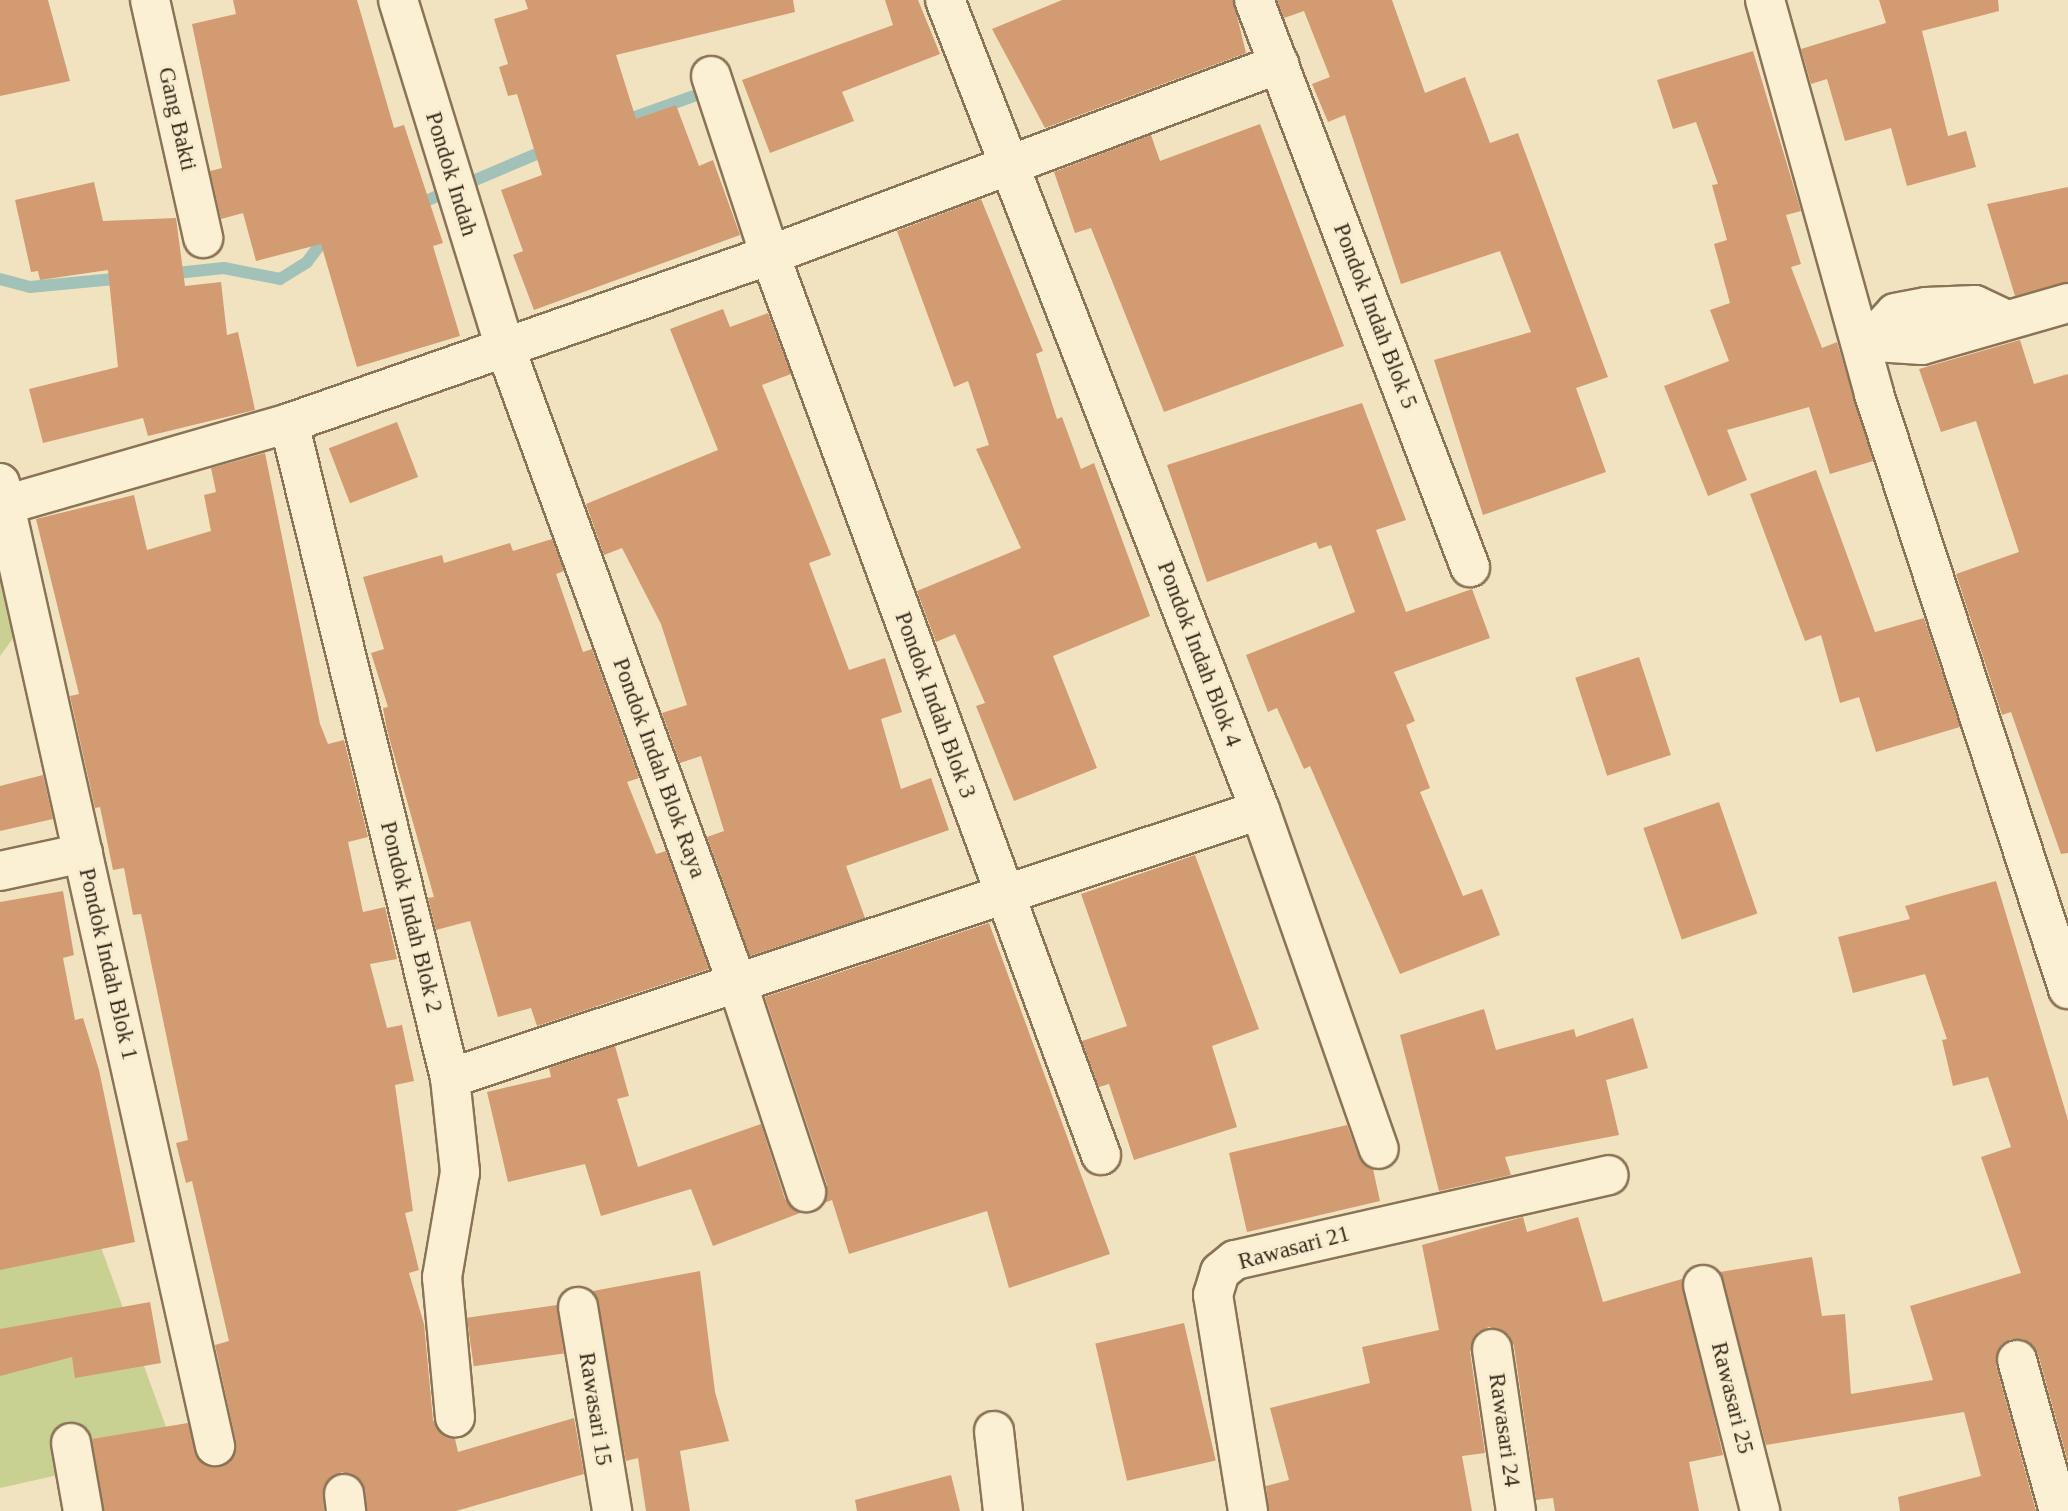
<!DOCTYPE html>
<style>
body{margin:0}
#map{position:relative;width:2068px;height:1511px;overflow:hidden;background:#f1e3bf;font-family:"Times New Roman",serif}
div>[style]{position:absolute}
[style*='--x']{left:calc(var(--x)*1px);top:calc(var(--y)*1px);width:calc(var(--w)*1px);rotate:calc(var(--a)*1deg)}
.green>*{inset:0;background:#c8d092}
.stream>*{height:12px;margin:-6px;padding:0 6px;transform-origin:6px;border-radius:6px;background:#a2c2b9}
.building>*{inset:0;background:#d29b72;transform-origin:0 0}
.roads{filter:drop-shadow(2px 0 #8b7356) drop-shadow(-2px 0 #8b7356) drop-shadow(0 2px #8b7356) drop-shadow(0 -2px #8b7356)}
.street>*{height:38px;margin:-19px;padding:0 19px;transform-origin:19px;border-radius:19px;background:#fbf0d3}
span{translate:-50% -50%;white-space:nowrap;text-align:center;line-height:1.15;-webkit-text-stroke:6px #f8edcf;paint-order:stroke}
.street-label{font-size:23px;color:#392a1c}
</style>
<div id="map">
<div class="green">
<div style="clip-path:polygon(0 581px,14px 637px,0 656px)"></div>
<div style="clip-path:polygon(0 968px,174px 1449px,0 1488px)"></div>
</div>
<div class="stream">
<div style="--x:621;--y:122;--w:77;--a:-19.6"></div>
<div style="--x:414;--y:206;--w:146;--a:-23"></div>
<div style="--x:167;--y:274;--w:57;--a:-6"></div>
<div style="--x:224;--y:268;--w:57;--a:11.1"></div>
<div style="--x:280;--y:279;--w:32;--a:-32"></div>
<div style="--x:307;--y:262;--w:34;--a:-53"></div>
<div style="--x:0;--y:279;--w:31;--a:15"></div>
<div style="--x:30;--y:287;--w:95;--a:-5.4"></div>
</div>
<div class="building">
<div style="clip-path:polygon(0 0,48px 0,70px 81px,0 96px)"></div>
<div style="clip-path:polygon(233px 0,357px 0,394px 128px,404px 125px,443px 243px,433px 246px,460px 336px,357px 367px,321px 244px,256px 261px,243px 213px,221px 219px,210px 171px,222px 168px,192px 24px,236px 14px)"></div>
<div style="clip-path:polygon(525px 0,793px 0,795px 12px,616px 55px,636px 119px,676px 105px,699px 166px,713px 160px,740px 235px,534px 310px,513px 255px,523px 251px,501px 190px,542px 175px,517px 94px,508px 96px,499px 67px,508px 64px,494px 19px,528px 9px)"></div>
<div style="clip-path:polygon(885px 0,918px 0,940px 54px,842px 92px,854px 121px,770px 153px,742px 80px,893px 25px)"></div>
<div style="clip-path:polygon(1062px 0,1233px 0,1246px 53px,1045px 128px,992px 29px)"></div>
<div style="clip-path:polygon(1277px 0,1392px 0,1425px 93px,1465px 77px,1490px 143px,1518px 133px,1608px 377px,1576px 388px,1606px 472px,1483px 515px,1434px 360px,1531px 332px,1500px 251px,1401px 284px,1345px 115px,1328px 122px,1312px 84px,1330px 77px,1304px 11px,1284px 18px)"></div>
<div style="clip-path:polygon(1879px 0,1998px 0,1999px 11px,1922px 31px,1948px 136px,1966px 131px,1976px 167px,1907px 186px,1891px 128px,1845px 141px,1827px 79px,1811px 84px,1801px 49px,1886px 23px)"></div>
<div style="clip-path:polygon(1753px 51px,1801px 211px,1786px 215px,1801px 264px,1791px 267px,1822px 348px,1837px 342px,1873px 461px,1830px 474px,1809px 407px,1727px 430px,1747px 480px,1708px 496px,1664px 386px,1729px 361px,1710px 310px,1730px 303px,1714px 244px,1727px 240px,1712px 185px,1718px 184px,1696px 122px,1673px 129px,1657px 80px)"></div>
<div style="clip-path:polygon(1260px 124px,1344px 346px,1164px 412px,1091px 228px,1075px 233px,1054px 172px,1151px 135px,1160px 161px)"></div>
<div style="clip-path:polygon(94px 182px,103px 221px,176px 218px,185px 286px,221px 282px,227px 335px,238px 332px,255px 410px,148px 436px,143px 418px,43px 443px,29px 389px,118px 367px,108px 270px,40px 280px,38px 271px,31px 272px,15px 200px)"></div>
<div style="clip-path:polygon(2068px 187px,2068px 282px,2015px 296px,1987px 204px)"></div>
<div style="clip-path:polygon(981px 199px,1043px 351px,1036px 354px,1057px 419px,1062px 417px,1081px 469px,1094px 463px,1150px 616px,1053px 656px,1097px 768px,1014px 801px,976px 706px,985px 703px,955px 634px,936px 642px,917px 591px,1021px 548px,976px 449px,989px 445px,968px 381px,954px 387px,897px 231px)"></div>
<div style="clip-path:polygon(723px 309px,730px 327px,768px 313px,791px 374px,762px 385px,831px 555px,809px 563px,849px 670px,885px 658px,902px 712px,881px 719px,901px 789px,931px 778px,949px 830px,846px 866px,865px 918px,750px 956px,707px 837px,724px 831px,701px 756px,680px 763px,662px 713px,687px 705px,661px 624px,622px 548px,604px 555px,586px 504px,718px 450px,670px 329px)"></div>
<div style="clip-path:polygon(2020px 340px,2034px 384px,2068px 374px,2068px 853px,2061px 854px,2011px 712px,2002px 715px,1956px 574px,2019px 552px,1976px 421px,1941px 432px,1919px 369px)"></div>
<div style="clip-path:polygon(1362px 403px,1406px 520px,1376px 530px,1406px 612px,1472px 589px,1490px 638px,1394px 672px,1415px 721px,1406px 725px,1430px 788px,1420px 792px,1463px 896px,1482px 889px,1500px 935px,1400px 974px,1310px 766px,1304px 769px,1277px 708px,1268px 712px,1246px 655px,1355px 612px,1331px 545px,1319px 549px,1316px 542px,1207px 582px,1167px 465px)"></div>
<div style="left:397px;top:422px;width:59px;height:73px;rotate:69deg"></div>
<div style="clip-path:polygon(265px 453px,320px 724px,328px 744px,344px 740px,368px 837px,348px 842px,363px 912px,385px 907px,397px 959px,370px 964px,387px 1028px,402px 1025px,414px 1081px,395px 1085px,413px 1211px,405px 1213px,419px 1270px,409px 1273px,424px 1324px,433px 1420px,438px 1430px,455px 1439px,458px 1452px,574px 1418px,584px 1474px,456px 1511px,367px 1511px,362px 1482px,342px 1472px,324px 1485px,324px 1511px,104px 1511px,92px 1439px,188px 1423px,199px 1460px,219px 1467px,230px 1462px,236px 1442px,215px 1345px,229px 1341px,192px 1181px,186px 1183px,176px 1143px,188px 1140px,141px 914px,133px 915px,124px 868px,113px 870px,100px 807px,95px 808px,70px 696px,79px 694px,36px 519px,134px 495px,147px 550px,211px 531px,204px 495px,216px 492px,211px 468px)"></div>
<div style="clip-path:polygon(1816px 470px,1875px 632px,1924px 618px,1960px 727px,1876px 752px,1859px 697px,1840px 703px,1821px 635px,1805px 641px,1750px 494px)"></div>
<div style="clip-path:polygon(552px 539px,564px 571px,556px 574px,583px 652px,592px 649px,639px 778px,627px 782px,656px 854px,666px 851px,709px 969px,537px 1026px,531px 1008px,498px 1017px,470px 921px,436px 930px,428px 898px,434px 897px,387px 730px,383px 708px,388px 707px,371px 653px,384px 649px,363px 577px,442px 555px,444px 563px,510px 543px,513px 551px)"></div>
<div style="left:1639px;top:657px;width:103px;height:67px;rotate:72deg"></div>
<div style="clip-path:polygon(43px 775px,53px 819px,0 831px,0 786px)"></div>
<div style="left:1719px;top:802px;width:118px;height:80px;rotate:71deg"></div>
<div style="clip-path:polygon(1195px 855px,1259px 1029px,1212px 1046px,1237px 1127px,1134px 1160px,1109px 1084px,1099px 1087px,1082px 1041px,1127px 1026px,1081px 894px)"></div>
<div style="clip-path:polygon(1996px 881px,2068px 1120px,2068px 1462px,2038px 1354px,2023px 1339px,2011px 1339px,2001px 1345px,1996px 1365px,2036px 1511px,1900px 1511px,1898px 1497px,1981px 1476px,1964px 1412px,1766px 1445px,1720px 1272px,1812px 1257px,1822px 1316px,1845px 1314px,1851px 1394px,1933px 1380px,1910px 1306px,2021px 1273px,1981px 1157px,2011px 1147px,1988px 1077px,1953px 1086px,1942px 1040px,1947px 1039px,1925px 974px,1853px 993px,1838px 937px,1910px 919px,1905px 906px)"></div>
<div style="clip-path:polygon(63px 891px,74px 955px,63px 958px,75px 1020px,83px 1018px,99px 1070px,135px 1242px,0 1270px,0 902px)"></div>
<div style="clip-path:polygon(989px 923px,1110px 1254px,1009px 1288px,987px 1211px,849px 1254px,832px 1200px,824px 1203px,827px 1185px,765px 997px)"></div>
<div style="clip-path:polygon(1484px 1009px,1496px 1050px,1574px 1029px,1576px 1037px,1633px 1018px,1648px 1068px,1606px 1080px,1619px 1135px,1505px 1157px,1511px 1175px,1439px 1191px,1400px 1035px)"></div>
<div style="clip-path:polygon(615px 1046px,629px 1096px,617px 1099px,638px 1167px,761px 1124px,785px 1199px,800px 1213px,713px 1246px,691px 1189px,601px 1216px,585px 1164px,508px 1182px,487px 1092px,551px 1077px,549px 1068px)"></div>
<div style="clip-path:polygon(1347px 1125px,1359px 1157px,1373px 1169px,1380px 1201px,1247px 1232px,1229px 1153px)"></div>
<div style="clip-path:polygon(1523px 1217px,1527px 1232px,1578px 1217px,1603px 1302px,1682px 1279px,1723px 1455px,1689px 1462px,1699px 1511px,1555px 1511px,1553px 1498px,1536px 1500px,1514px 1346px,1509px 1335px,1489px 1327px,1478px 1332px,1470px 1352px,1485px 1453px,1462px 1456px,1472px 1511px,1269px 1511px,1266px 1486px,1289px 1480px,1270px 1408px,1370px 1383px,1362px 1347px,1439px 1330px,1422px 1245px)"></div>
<div style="clip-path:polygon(700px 1271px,715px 1392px,729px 1441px,680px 1451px,690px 1511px,646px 1511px,638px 1458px,626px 1461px,593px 1291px)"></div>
<div style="clip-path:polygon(150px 1302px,161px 1363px,75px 1378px,72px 1357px,0 1376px,0 1329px)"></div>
<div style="left:557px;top:1305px;width:49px;height:91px;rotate:82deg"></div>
<div style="left:1184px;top:1323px;width:141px;height:91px;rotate:77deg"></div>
<div style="clip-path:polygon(951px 1475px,960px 1511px,857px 1511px,855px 1500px)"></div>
</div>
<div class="roads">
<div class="street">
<div style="--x:150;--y:0;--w:244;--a:77.4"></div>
<div style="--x:398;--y:0;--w:363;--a:72.9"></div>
<div style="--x:505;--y:347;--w:682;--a:69.95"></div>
<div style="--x:739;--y:988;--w:215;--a:71.8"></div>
<div style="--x:945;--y:0;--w:869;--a:68.75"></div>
<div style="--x:1260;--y:810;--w:359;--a:70.7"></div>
<div style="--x:1254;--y:0;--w:607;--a:69.15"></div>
<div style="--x:1765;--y:0;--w:409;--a:74.5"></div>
<div style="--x:1874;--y:394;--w:626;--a:71.94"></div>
<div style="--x:711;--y:76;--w:188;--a:71.8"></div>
<div style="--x:770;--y:255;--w:959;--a:69.81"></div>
<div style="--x:1871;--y:339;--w:35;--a:-47"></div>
<div style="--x:1895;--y:313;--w:32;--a:-11"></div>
<div style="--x:1926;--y:307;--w:49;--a:-2.3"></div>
<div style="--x:1975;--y:305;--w:31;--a:25"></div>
<div style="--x:1860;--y:341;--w:62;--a:3.7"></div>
<div style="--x:1922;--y:345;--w:152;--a:-16"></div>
<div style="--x:289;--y:423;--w:674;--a:76.19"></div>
<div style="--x:450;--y:1078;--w:95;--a:83.9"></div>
<div style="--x:460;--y:1172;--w:107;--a:99.7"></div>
<div style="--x:442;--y:1277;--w:141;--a:84.7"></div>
<div style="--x:0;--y:483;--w:987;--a:77.41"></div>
<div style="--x:5;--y:505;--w:296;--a:-16.1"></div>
<div style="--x:289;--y:423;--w:509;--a:-19.25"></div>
<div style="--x:770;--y:255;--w:544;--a:-20.57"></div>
<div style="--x:0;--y:871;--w:85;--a:-12.2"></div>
<div style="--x:450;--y:1078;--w:853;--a:-18.31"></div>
<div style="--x:1703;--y:1285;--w:233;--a:75.8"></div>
<div style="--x:578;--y:1307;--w:207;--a:80.5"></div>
<div style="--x:1492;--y:1349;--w:164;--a:81.6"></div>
<div style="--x:2017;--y:1360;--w:157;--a:74.5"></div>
<div style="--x:994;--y:1431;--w:81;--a:83.6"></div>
<div style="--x:71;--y:1443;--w:69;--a:80"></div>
<div style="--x:344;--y:1494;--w:17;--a:83"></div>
<div style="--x:1248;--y:1511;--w:219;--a:-99.2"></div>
<div style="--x:1213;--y:1295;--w:24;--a:-73"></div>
<div style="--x:1220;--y:1272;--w:19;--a:-39"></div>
<div style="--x:1235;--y:1260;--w:383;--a:-12.8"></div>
</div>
</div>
<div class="street-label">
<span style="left:177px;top:119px;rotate:77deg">Gang Bakti</span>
<span style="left:451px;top:174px;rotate:73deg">Pondok Indah</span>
<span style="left:1375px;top:316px;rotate:69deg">Pondok Indah Blok 5</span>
<span style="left:1199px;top:654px;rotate:69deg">Pondok Indah Blok 4</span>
<span style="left:935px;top:705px;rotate:70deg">Pondok Indah Blok 3</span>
<span style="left:659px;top:768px;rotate:70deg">Pondok Indah Blok Raya</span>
<span style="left:411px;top:917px;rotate:76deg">Pondok Indah Blok 2</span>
<span style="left:108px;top:964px;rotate:77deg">Pondok Indah Blok 1</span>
<span style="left:1294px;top:1248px;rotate:-15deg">Rawasari 21</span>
<span style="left:1732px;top:1398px;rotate:76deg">Rawasari 25</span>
<span style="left:595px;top:1409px;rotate:81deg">Rawasari 15</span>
<span style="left:1504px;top:1430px;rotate:82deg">Rawasari 24</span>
</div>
</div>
